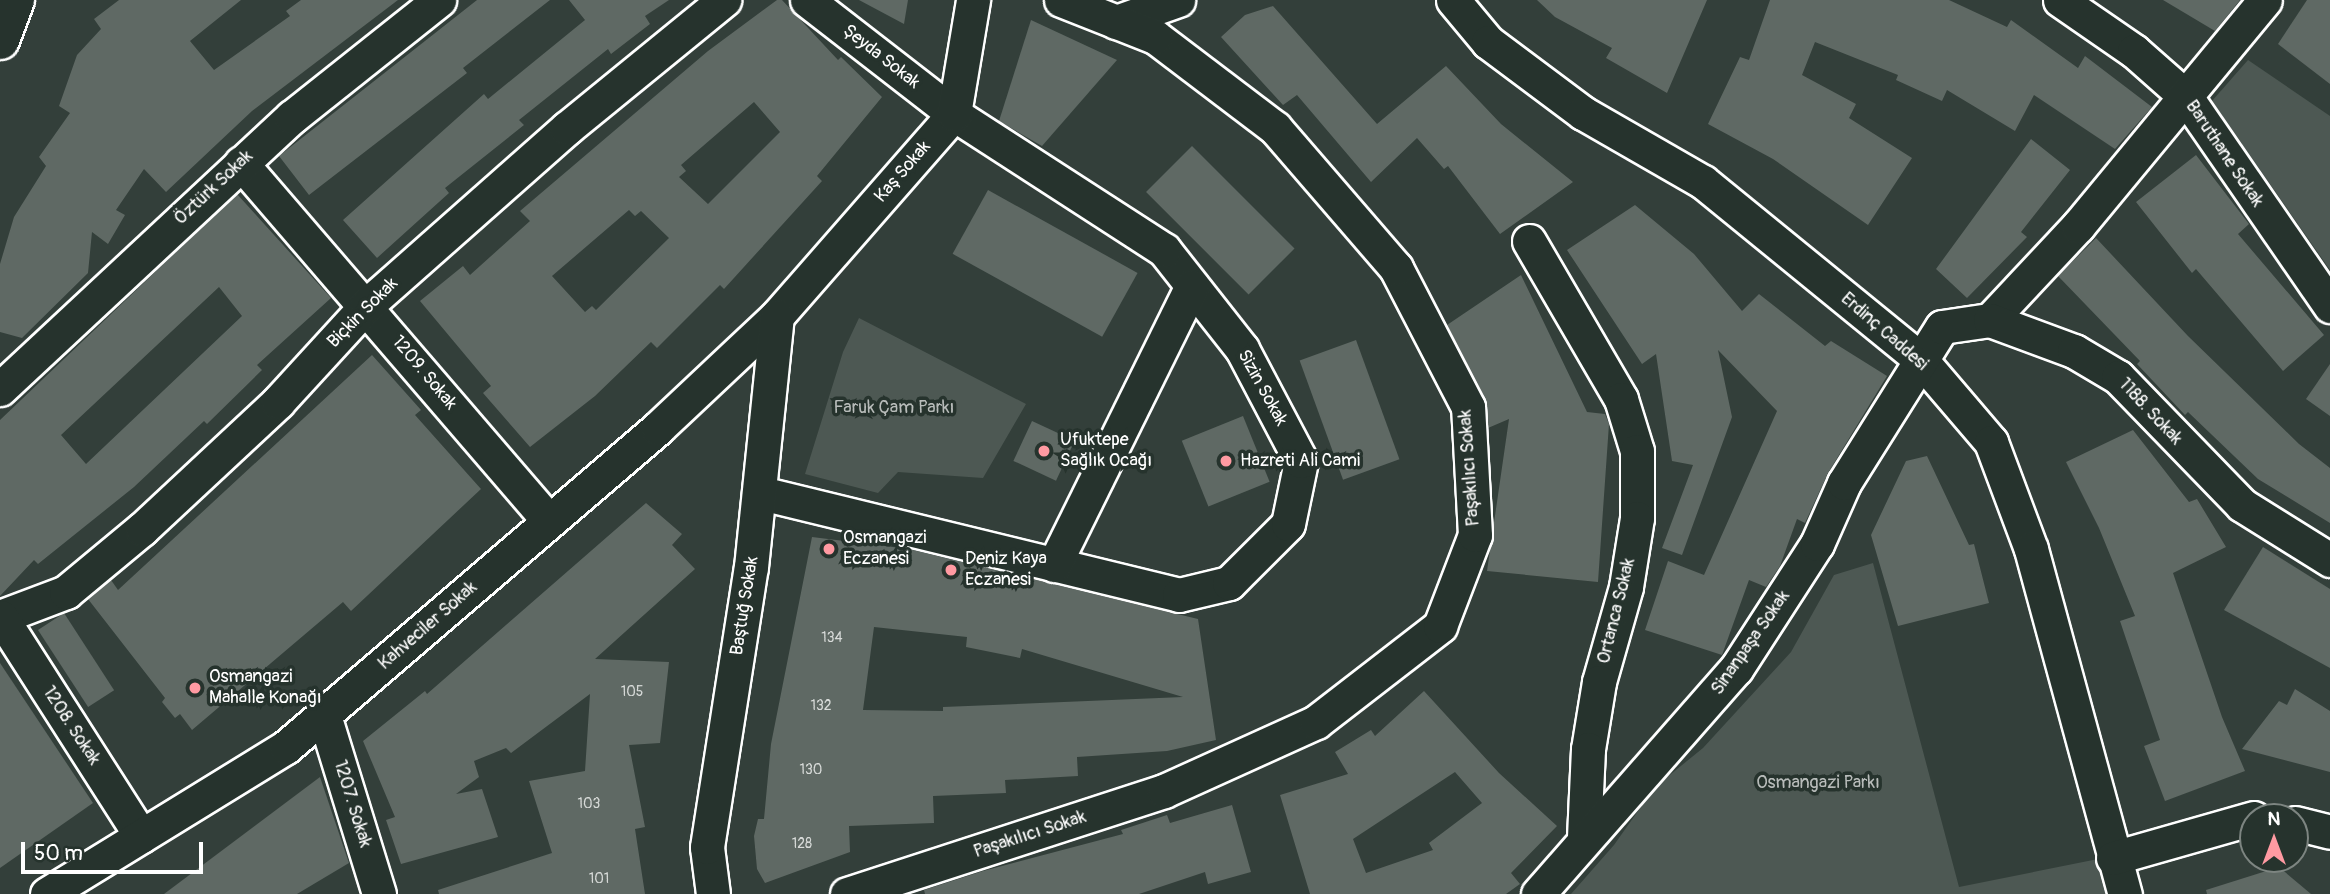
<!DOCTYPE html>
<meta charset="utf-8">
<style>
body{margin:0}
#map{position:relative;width:2330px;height:894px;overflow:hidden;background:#333f3a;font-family:Pangolin,sans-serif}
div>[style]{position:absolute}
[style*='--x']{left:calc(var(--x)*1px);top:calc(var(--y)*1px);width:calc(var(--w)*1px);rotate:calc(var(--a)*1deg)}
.green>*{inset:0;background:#4d5853}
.building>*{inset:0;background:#5f6964;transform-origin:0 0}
.roads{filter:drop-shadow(2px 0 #fff) drop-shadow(-2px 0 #fff) drop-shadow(0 2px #fff) drop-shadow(0 -2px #fff)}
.minor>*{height:33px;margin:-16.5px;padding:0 16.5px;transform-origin:16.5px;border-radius:16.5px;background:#26332d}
.major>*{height:38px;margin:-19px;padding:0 19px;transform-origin:19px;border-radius:19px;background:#26332d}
.dots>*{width:19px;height:19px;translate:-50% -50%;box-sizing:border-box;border:4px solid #26332d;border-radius:50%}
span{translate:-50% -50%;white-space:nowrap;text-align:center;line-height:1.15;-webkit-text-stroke:7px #26332d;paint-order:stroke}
.number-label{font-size:14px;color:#d7dad8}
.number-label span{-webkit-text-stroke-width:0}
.street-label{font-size:18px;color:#fff}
.park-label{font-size:18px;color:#b8bcba}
.poi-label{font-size:18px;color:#fff}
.left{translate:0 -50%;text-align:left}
.north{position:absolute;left:2239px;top:803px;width:70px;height:70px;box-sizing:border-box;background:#26332d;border:2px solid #7d8581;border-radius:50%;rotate:0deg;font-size:19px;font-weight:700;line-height:28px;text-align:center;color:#fff}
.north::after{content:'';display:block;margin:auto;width:24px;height:32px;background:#ff9aa2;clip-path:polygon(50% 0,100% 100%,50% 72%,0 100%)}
.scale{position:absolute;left:21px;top:842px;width:182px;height:32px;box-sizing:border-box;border:4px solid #fff;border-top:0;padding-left:9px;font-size:21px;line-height:24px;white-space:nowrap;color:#fff;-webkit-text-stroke:5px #26332d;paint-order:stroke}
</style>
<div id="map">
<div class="green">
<div style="clip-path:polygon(2248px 60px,2330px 116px,2330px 270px,2212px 101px)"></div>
<div style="clip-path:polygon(859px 318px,1026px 404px,983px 478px,898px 472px,878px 493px,805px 474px,843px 352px)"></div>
<div style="clip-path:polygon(1873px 563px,1959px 887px,2098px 859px,2108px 894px,1571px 894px,1614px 845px,1655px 787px,1703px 748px,1791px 652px,1834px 575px)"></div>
</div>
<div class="building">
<div style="clip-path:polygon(119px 0,241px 0,190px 41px,214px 70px,290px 16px,286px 11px,301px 0,398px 0,252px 111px,166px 192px,144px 169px,116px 210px,125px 215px,108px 244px,92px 232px,88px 273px,22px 338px,0 332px,0 264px,14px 217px,46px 166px,39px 157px,70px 113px,59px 106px,77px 55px,101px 29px,94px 19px)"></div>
<div style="clip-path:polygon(477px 0,550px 0,463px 68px,467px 73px,309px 195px,279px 156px)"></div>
<div style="clip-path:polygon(569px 0,669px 0,645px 16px,650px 24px,611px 54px,608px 49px,519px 120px,524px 125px,445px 188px,449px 193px,377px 258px,343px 220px,484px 94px,488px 99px,585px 20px)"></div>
<div style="clip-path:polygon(evenodd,777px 0,782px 0,838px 60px,841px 57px,882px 97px,817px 176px,822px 181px,724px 289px,720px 285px,657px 348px,651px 342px,595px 396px,530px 447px,483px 393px,491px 386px,420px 301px,463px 266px,470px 275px,530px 221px,520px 211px,708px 51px,777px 0,754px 102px,780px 132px,708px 204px,679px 177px,686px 171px,681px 165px,754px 102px,777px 0,629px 210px,635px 216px,641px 211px,669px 238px,596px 310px,592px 306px,585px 312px,552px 276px,629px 210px)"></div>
<div style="clip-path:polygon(859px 0,908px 0,904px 24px)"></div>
<div style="clip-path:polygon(1537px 0,1707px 0,1667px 93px,1606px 58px,1612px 48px,1555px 17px)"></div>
<div style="clip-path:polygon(1770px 0,1949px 0,2007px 27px,2011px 20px,2078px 68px,2085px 56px,2152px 107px,2115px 149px,2034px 95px,2015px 131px,1947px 90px,1942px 101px,1896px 80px,1898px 75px,1815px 42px,1802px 75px,1856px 104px,1849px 118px,1912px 158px,1868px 225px,1773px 159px,1708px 124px,1740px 57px,1749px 60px)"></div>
<div style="clip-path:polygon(2163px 0,2240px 0,2215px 31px)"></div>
<div style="clip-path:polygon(2307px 0,2330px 0,2330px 84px,2278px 44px)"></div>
<div style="clip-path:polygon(1273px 6px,1377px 124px,1446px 66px,1501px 124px,1573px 182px,1500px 234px,1448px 166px,1444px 169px,1417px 138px,1371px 182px,1297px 95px,1283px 105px,1221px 37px,1245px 15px)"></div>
<div style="clip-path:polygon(1031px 20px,1117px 60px,1042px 146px,999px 121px)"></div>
<div style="clip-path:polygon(2031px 139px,2070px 170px,2021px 232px,2027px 237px,1967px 298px,1936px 269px)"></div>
<div style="left:1192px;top:146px;width:145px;height:65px;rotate:45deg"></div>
<div style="clip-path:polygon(2196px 155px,2249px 224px,2238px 234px,2324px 335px,2283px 371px,2196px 269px,2192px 273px,2136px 202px)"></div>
<div style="left:988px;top:190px;width:171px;height:73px;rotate:29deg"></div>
<div style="clip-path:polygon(evenodd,237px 194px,331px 298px,257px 365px,262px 370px,207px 424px,204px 421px,134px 487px,38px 564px,34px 560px,0 596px,0 420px,237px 194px,219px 287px,242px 316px,86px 464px,61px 435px,219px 287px)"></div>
<div style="clip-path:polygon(1635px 205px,1694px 254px,1742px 311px,1759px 294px,1825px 346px,1831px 341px,1887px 376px,1828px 473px,1805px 523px,1797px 519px,1780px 566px,1766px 587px,1749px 580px,1722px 655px,1645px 630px,1668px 561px,1704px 575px,1777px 411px,1718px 350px,1732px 417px,1682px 555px,1662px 548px,1693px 465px,1672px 461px,1656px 354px,1642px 364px,1567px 250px)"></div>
<div style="clip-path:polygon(2096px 238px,2188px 336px,2299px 444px,2330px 468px,2330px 523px,2258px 479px,2188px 412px,2185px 415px,2137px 364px,2140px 361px,2058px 276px)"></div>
<div style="clip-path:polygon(1521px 275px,1587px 412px,1605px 414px,1609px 424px,1598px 582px,1487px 571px,1509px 419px,1488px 428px,1485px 399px,1447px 325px)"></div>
<div style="left:1356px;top:340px;width:127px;height:60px;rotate:70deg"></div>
<div style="clip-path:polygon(372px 355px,421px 410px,415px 415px,481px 489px,351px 611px,343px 602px,192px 730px,180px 714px,175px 718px,162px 702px,165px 698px,88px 599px,111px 580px,118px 590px)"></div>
<div style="clip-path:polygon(2330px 364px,2330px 416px,2306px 399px)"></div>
<div style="left:1243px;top:416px;width:71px;height:66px;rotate:68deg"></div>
<div style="left:1032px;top:421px;width:47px;height:44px;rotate:25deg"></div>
<div style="clip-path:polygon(2133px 430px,2189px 502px,2197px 499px,2226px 547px,2173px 573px,2222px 717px,2245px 771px,2165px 801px,2144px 746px,2160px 740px,2120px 621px,2135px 616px,2099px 528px,2066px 462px)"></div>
<div style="clip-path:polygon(1927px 456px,1969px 545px,1974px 544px,1989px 603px,1898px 626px,1871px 535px,1906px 461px)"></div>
<div style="clip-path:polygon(646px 503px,682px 534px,672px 545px,695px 569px,595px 659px,669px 662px,660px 743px,629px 745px,645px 827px,635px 829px,645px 894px,439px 894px,438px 890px,552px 853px,529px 781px,585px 771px,590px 694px,511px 753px,506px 748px,474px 761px,479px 777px,456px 794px,482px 789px,498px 837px,401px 864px,386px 820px,395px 817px,363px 741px,425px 691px,427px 694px)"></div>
<div style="clip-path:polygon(evenodd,812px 537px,909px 549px,1198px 619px,1216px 740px,1167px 751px,1077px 757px,1078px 776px,1005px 780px,1006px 793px,933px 796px,934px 823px,849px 826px,850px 852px,765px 883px,757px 869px,754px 836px,758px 819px,764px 819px,771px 744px,812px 537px,874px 627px,967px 637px,966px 647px,1020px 658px,1022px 649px,1183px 697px,943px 707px,943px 711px,863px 710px,874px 627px)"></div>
<div style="clip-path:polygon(2263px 547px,2330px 589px,2330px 668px,2224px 610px)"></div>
<div style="left:64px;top:613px;width:92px;height:31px;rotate:57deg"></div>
<div style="clip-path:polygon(0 663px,93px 803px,0 868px)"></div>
<div style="clip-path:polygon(2295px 689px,2330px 711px,2330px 772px,2242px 749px,2279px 701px,2287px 705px)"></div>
<div style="clip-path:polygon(evenodd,1424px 691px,1499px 773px,1557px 826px,1511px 873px,1520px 884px,1506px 894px,1310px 894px,1280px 795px,1348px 774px,1335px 752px,1371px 730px,1375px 736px,1424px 691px,1455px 772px,1482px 803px,1429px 843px,1433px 850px,1366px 873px,1353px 839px,1455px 772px)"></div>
<div style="clip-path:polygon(320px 777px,349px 863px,297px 894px,164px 894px)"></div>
<div style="clip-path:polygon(1232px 805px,1251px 872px,1208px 884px,1205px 872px,1139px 894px,925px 894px,924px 890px,983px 871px,1123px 834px,1121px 830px,1167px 815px,1170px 823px)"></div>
<div style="clip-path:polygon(2279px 867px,2311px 894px,2207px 894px,2206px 890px)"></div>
</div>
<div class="roads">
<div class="minor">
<div style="--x:1453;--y:0;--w:55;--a:50.2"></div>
<div style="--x:1488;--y:42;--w:119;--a:36.8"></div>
<div style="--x:1583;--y:113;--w:138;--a:29.9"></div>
<div style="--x:1703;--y:182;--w:281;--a:39.2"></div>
<div style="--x:1921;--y:360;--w:108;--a:49.5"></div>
<div style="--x:1991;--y:442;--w:114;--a:69.5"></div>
<div style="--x:2031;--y:549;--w:358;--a:74.8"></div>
<div style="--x:2060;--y:0;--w:90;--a:34.6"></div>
<div style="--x:2134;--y:51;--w:69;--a:41.5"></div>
<div style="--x:2186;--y:97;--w:254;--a:55.4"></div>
<div style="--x:1116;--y:22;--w:66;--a:-19.5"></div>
<div style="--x:241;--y:163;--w:472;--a:49.3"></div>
<div style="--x:1529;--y:241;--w:183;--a:59.8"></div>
<div style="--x:1621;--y:399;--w:54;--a:72.9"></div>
<div style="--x:1637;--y:451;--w:67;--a:90"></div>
<div style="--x:1637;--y:518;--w:70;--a:99.1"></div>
<div style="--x:1626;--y:587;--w:99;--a:105.9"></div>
<div style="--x:1599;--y:682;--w:68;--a:99.3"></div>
<div style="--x:1588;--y:749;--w:89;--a:92.6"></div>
<div style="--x:1990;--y:320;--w:129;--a:-46.9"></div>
<div style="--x:2078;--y:226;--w:293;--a:-50.4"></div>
<div style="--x:0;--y:389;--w:399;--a:-43"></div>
<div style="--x:292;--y:117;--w:188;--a:-38.5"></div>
<div style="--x:761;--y:493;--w:430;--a:13.7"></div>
<div style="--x:1179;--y:595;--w:51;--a:-13.5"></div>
<div style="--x:1229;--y:583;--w:83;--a:-45"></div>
<div style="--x:1288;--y:524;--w:64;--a:-78.3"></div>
<div style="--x:1301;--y:461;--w:127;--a:-117.8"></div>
<div style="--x:1242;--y:349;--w:126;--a:-128.2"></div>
<div style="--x:1164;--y:250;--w:250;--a:-147.1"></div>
<div style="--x:954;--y:114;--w:186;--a:-142.2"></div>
<div style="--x:1054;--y:565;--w:311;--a:-63.7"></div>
<div style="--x:0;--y:617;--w:71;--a:-20.7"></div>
<div style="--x:66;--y:592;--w:99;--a:-39.7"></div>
<div style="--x:142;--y:529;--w:186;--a:-43"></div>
<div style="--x:278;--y:402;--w:132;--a:-47.5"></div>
<div style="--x:367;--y:305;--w:267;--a:-41.5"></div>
<div style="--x:567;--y:128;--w:203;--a:-39.2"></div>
<div style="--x:1;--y:617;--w:260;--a:57.4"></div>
<div style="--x:324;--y:715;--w:187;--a:72.9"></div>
<div style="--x:2295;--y:823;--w:36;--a:14"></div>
<div style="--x:2113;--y:858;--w:146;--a:-15.9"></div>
<div style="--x:47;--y:894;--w:281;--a:-31.6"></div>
<div style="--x:286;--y:747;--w:490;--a:-40.6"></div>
<div style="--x:658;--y:428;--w:163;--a:-43.3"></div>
<div style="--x:777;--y:316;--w:269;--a:-48.8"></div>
<div style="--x:954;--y:114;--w:116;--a:-80.5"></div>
<div style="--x:713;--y:894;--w:47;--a:-97.3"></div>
<div style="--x:707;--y:847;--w:283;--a:-81.1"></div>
<div style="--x:751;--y:567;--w:252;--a:-84.1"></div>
<div style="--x:847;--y:894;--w:333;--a:-18"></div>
<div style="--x:1164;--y:791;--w:167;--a:-24.4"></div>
<div style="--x:1316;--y:722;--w:157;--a:-37.7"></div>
<div style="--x:1440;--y:626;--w:97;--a:-69"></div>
<div style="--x:1475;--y:535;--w:128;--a:-93.1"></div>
<div style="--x:1468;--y:407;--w:157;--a:-117.4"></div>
<div style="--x:1396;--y:268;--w:185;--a:-130.8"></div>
<div style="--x:1275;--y:128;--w:151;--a:-142.8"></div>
<div style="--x:1155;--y:37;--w:101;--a:-158.5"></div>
<div style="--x:1538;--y:894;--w:300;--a:-48.7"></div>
<div style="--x:1736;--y:669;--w:149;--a:-57.1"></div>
<div style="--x:1817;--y:544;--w:67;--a:-66.1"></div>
<div style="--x:1844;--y:483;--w:184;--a:-57.9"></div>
<div style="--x:1942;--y:327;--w:49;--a:-8.3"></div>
<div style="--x:1990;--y:320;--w:90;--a:20.3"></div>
<div style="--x:2074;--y:351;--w:51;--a:30.6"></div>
<div style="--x:2118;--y:377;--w:178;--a:45.9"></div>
<div style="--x:2242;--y:505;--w:104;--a:32"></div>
</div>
<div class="major">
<div style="--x:0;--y:40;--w:43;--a:-69.4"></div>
</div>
</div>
<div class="dots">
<div style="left:1044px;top:451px;background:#ff9aa2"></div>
<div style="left:1226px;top:461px;background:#ff9aa2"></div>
<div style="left:829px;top:549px;background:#ff9aa2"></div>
<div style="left:951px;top:570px;background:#ff9aa2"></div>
<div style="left:195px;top:688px;background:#ff9aa2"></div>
</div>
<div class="number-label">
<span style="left:832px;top:638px">134</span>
<span style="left:632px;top:692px">105</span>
<span style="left:821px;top:706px">132</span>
<span style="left:811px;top:770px">130</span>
<span style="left:589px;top:804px">103</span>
<span style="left:802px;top:844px">128</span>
<span style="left:599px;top:879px">101</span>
</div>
<div class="street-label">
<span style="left:881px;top:57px;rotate:38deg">Şeyda Sokak</span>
<span style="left:2224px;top:154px;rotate:56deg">Baruthane Sokak</span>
<span style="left:903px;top:172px;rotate:-49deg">Kaş Sokak</span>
<span style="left:214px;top:188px;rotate:-43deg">Öztürk Sokak</span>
<span style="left:363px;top:313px;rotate:-45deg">Biçkin Sokak</span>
<span style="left:1884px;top:332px;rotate:41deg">Erdinç Caddesi</span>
<span style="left:424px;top:373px;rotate:50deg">1209. Sokak</span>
<span style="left:1262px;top:388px;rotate:61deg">Sizin Sokak</span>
<span style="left:2150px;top:412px;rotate:47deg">1188. Sokak</span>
<span style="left:1470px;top:468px;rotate:-94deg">Paşakılıcı Sokak</span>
<span style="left:745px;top:606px;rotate:-81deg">Baştuğ Sokak</span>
<span style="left:1617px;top:611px;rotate:-76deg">Ortanca Sokak</span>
<span style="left:428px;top:626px;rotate:-41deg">Kahveciler Sokak</span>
<span style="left:1751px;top:643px;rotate:-55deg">Sinanpaşa Sokak</span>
<span style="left:71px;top:726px;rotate:57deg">1208. Sokak</span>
<span style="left:352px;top:804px;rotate:73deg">1207. Sokak</span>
<span style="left:1030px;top:835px;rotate:-18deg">Paşakılıcı Sokak</span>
</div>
<div class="park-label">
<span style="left:894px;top:408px">Faruk Çam Parkı</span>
<span style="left:1818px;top:783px">Osmangazi Parkı</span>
</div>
<div class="poi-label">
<span class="left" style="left:1060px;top:451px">Ufuktepe<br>Sağlık Ocağı</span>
<span class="left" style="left:1240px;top:461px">Hazreti Ali Cami</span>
<span class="left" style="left:843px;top:549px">Osmangazi<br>Eczanesi</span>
<span class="left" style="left:965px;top:570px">Deniz Kaya<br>Eczanesi</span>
<span class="left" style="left:209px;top:688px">Osmangazi<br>Mahalle Konağı</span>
</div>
<div class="north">N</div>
<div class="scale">50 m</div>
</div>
